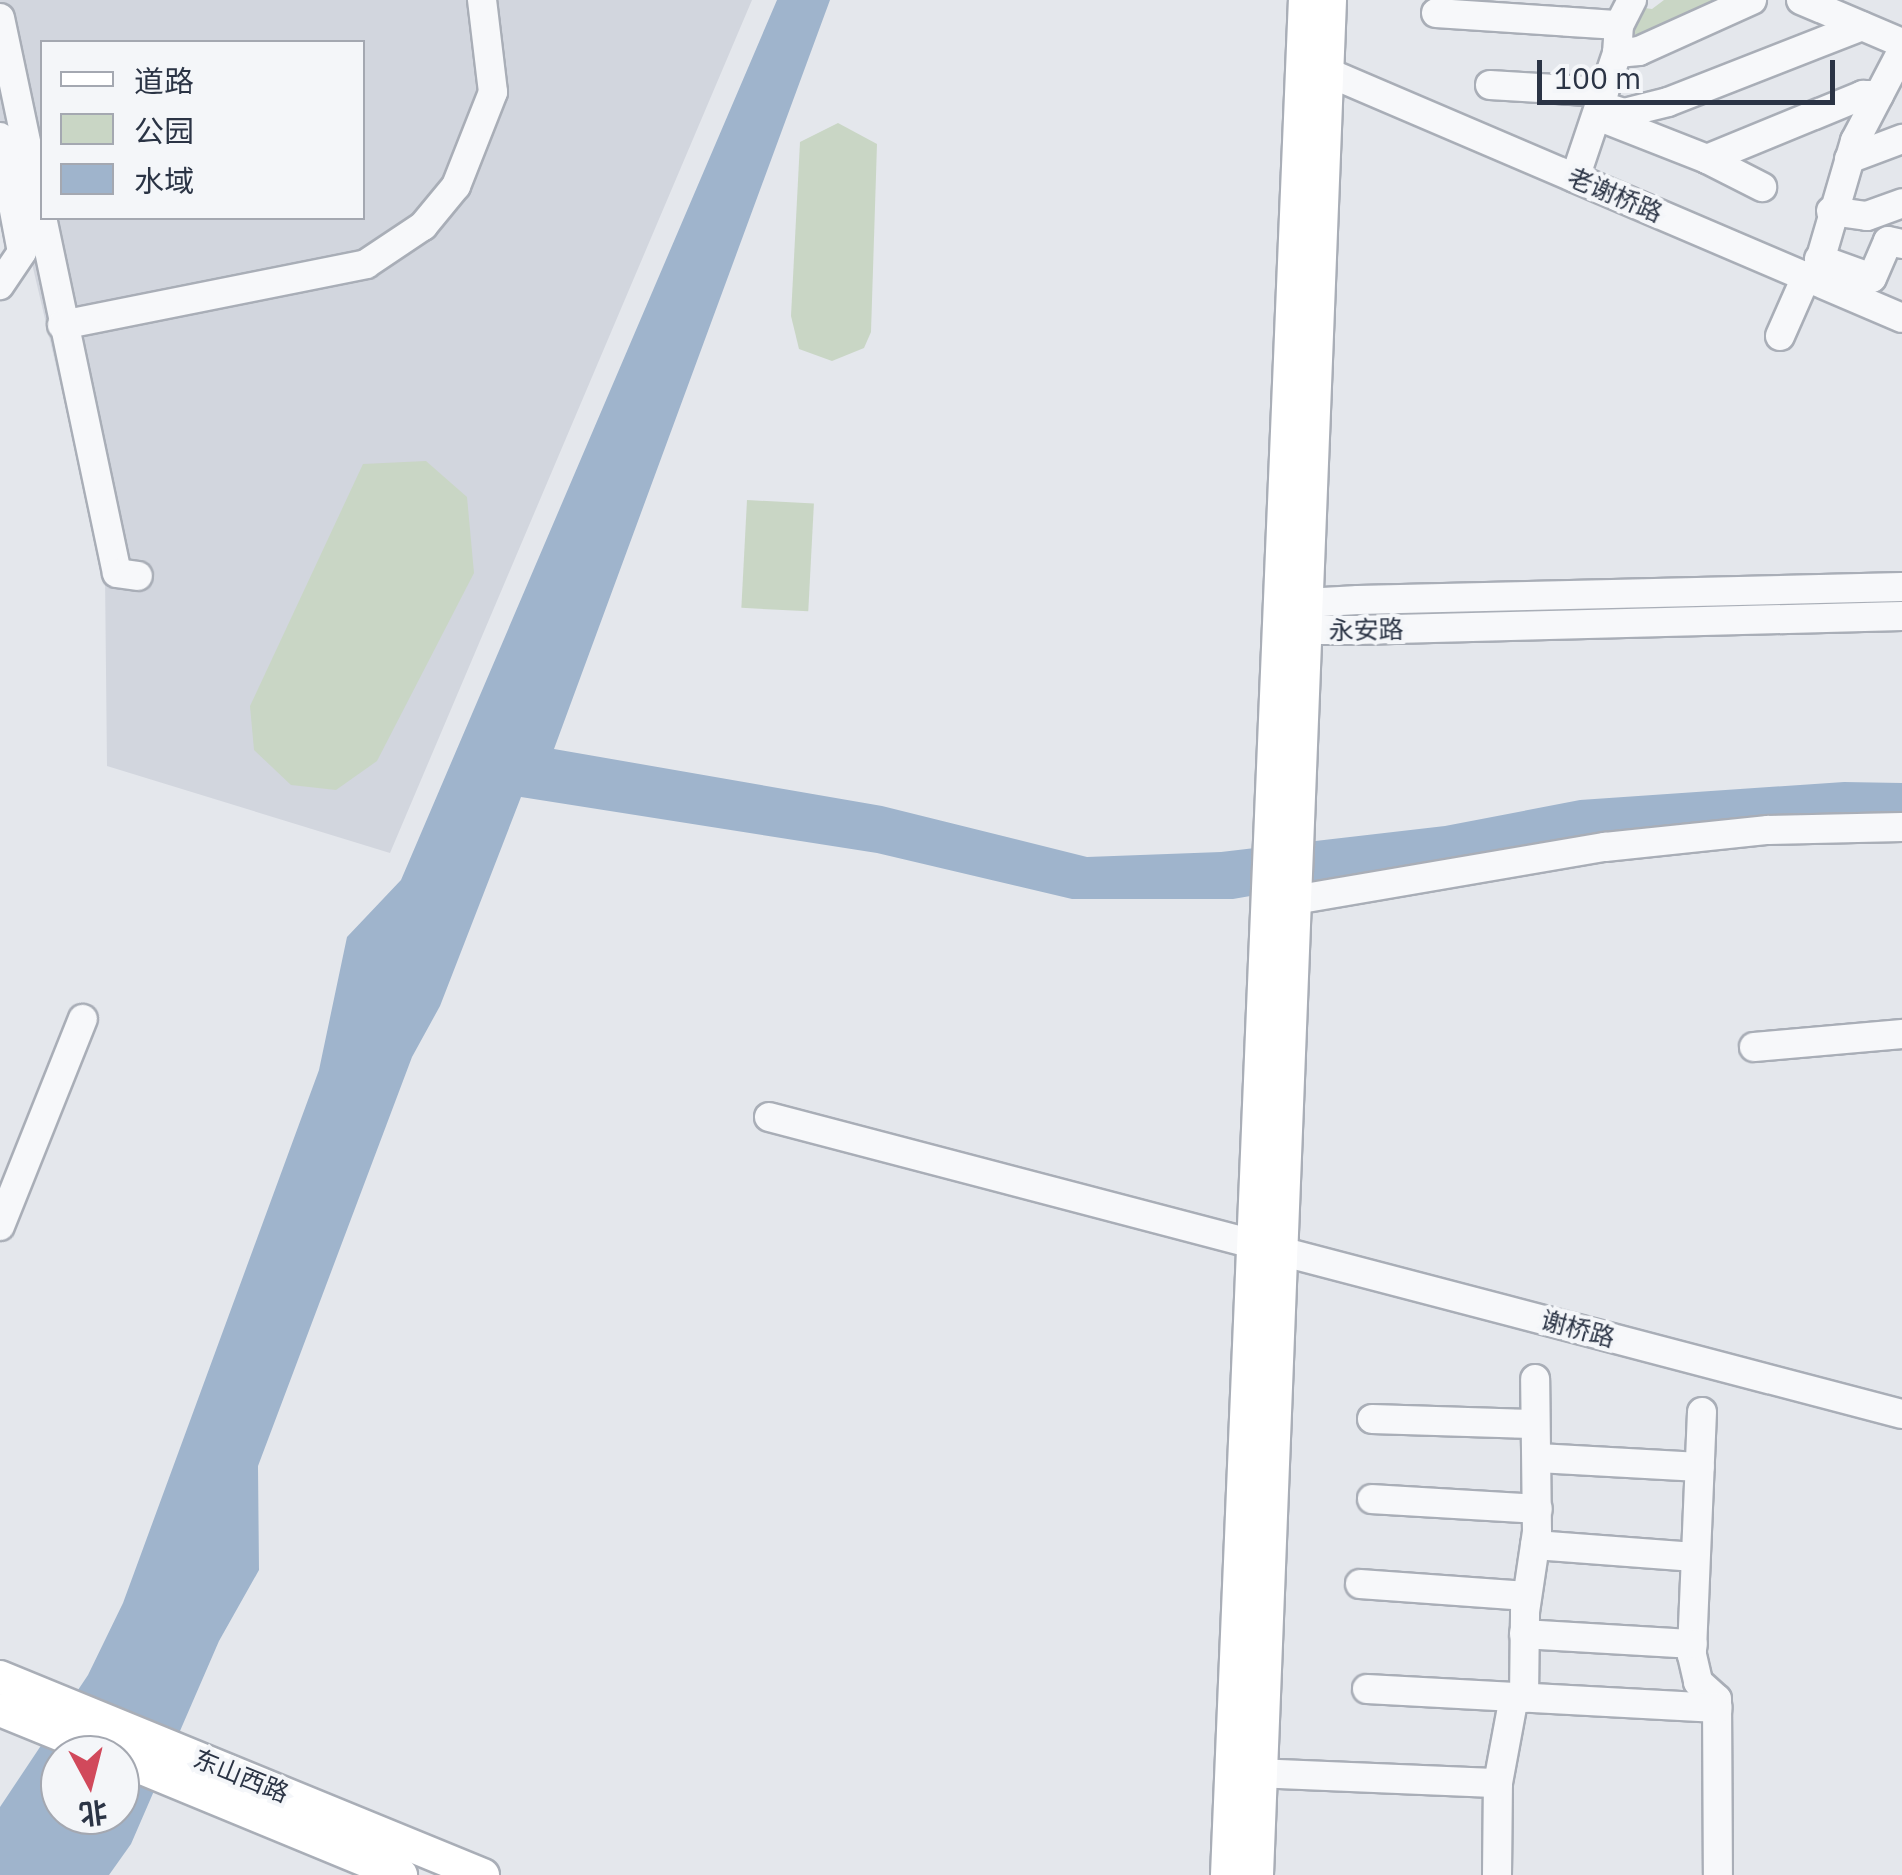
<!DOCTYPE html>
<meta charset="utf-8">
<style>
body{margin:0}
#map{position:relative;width:1902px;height:1875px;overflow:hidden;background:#e4e7ec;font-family:"IBM Plex Sans","Noto Sans SC",sans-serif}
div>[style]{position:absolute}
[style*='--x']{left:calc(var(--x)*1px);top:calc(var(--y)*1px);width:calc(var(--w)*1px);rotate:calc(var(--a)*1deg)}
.built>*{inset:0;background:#d2d6de}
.green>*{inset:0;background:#c9d6c5;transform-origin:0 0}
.water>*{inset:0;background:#9fb4cc}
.roads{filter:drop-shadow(2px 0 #a9aeb7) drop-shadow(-2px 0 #a9aeb7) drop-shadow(0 2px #a9aeb7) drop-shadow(0 -2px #a9aeb7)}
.minor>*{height:28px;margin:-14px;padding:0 14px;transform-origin:14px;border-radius:14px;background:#f7f8fa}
.major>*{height:32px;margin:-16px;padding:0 16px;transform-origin:16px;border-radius:16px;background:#fff}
span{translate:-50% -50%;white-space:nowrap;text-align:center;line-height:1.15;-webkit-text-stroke:8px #f4f6f9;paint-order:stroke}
.street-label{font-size:25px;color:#2b3445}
.legend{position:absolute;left:40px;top:40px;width:325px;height:180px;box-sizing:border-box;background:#f4f6f9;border:2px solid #a4a8b1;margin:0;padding:12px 18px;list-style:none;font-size:30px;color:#2b3445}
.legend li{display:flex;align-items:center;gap:20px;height:50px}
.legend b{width:50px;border:2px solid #a4a8b1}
.north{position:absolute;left:40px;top:1735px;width:100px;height:100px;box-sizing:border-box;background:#f4f6f9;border:2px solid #a4a8b1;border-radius:50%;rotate:173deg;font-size:28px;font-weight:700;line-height:40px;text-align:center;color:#2b3445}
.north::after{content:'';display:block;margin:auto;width:35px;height:45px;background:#d1495b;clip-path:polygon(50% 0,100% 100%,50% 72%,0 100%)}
.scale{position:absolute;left:1537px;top:60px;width:298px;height:45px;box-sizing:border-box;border:5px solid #2b3445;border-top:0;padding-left:12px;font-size:30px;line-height:35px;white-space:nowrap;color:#2b3445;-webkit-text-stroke:8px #f4f6f9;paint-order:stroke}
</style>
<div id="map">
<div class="built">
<div style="clip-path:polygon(evenodd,0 0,752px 0,390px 853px,107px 766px,105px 575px,0 127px,0 0,42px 42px,362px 42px,362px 218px,42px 218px,42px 42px)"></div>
</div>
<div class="green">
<div style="clip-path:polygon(1664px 0,1727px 0,1647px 35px,1628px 34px,1637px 7px,1652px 9px)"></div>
<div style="clip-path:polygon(838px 123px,877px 144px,871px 332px,864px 348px,832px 361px,799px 349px,791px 316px,800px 142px)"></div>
<div style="clip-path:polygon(426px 461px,467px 497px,474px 573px,377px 761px,336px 790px,291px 785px,254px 750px,250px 706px,363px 464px)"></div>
<div style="left:747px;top:500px;width:67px;height:108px;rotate:3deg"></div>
</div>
<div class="water">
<div style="clip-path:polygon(evenodd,777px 0,830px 0,554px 749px,882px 806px,1087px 857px,1221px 852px,1445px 826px,1580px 800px,1844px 782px,1902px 783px,1902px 813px,1602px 834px,1233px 899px,1072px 899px,877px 853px,521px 797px,440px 1006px,412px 1057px,258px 1466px,259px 1570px,219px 1641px,131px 1844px,109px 1875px,0 1875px,0 1807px,88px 1675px,123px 1603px,319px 1070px,347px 937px,401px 880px,777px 0,60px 1755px,120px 1755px,120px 1815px,60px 1815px,60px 1755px)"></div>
</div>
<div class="roads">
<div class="minor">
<div style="--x:1632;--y:0;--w:28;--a:117"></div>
<div style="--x:1619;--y:25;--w:28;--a:94"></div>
<div style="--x:1617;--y:53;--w:22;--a:-5"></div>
<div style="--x:1639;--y:51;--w:124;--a:-24.3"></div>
<div style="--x:1801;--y:0;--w:110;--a:23.1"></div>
<div style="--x:1436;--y:13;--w:183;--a:3.8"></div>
<div style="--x:0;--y:18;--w:567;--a:78.1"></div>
<div style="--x:117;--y:573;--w:21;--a:8"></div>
<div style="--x:1327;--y:72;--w:625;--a:23.16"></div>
<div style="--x:1490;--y:85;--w:114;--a:3.5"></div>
<div style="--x:1602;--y:106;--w:23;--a:18"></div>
<div style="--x:1624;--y:113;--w:45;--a:-14"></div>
<div style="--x:1668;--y:102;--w:208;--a:-21.4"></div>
<div style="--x:1600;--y:117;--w:115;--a:21.4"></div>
<div style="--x:1707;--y:159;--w:169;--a:-22.3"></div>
<div style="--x:1863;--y:95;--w:16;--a:0"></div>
<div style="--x:0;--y:137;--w:117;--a:79.2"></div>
<div style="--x:22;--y:252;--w:40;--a:124"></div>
<div style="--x:1707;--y:159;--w:62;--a:27"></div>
<div style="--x:1849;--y:159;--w:57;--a:-20.7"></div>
<div style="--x:1575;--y:178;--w:132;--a:-71.4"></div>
<div style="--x:1831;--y:211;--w:36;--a:8"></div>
<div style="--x:1867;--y:216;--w:37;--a:-20"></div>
<div style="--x:1819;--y:259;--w:56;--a:19.7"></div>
<div style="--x:1872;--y:278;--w:40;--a:-66.6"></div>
<div style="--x:1888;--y:241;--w:14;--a:12"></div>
<div style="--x:1814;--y:281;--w:146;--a:-73.7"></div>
<div style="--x:1855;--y:141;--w:102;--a:-62.4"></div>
<div style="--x:62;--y:325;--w:310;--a:-11.3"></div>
<div style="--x:366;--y:264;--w:69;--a:-33.7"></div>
<div style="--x:423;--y:226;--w:52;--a:-50.5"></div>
<div style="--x:456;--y:186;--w:101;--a:-68.5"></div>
<div style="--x:493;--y:92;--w:93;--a:-96.8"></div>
<div style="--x:1780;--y:336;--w:64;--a:-66.2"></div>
<div style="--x:1289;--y:613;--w:19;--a:-32"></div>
<div style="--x:1305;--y:603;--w:53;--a:-3.2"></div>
<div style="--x:1358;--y:600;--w:544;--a:-1.37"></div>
<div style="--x:1289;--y:623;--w:16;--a:27"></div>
<div style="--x:1303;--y:630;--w:53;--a:0"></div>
<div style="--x:1356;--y:630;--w:546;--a:-1.47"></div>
<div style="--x:1294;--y:900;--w:315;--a:-9.7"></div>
<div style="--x:1605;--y:847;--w:164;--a:-6"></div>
<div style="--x:1768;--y:830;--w:134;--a:-1.3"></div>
<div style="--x:1754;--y:1047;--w:149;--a:-5"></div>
<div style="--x:769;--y:1117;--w:1171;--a:14.69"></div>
<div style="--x:0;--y:1226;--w:223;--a:-68.2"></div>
<div style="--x:1702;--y:1412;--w:243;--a:92.4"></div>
<div style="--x:1692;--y:1655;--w:28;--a:77"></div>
<div style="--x:1698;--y:1682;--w:25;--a:42"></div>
<div style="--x:1717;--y:1699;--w:176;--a:89.7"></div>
<div style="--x:1372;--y:1419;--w:162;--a:1.8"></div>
<div style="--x:1538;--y:1458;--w:162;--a:3.2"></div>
<div style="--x:1372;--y:1499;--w:166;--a:3.4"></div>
<div style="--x:1535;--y:1545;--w:160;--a:4.3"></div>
<div style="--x:1360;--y:1584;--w:167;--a:4.1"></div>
<div style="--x:1524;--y:1634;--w:169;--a:3.4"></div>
<div style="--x:1367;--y:1689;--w:351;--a:3.1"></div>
<div style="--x:1524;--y:1698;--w:86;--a:-89.3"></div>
<div style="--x:1525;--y:1612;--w:81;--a:-81.5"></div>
<div style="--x:1537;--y:1532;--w:153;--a:-90.7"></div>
<div style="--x:1257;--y:1773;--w:241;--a:2.4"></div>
<div style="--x:1497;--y:1875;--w:92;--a:-89.4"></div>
<div style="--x:1498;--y:1783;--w:87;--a:-79.5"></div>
</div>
<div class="major">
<div style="--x:0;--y:1677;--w:522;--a:22.29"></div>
<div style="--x:0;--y:1710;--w:120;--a:22.1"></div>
<div style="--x:120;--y:1759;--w:304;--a:22.4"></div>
<div style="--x:1227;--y:1875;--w:1877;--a:-87.62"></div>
<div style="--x:1257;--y:1875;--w:1876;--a:-87.77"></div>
</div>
</div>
<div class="street-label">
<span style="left:1615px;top:195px;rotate:23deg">老谢桥路</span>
<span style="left:1366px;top:630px;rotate:-1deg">永安路</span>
<span style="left:1578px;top:1329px;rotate:15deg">谢桥路</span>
<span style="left:241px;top:1776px;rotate:22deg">东山西路</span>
</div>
<ul class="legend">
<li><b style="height:12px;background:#fff"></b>道路</li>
<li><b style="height:28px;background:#c9d6c5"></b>公园</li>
<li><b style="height:28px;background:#9fb4cc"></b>水域</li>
</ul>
<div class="north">北</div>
<div class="scale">100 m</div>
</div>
